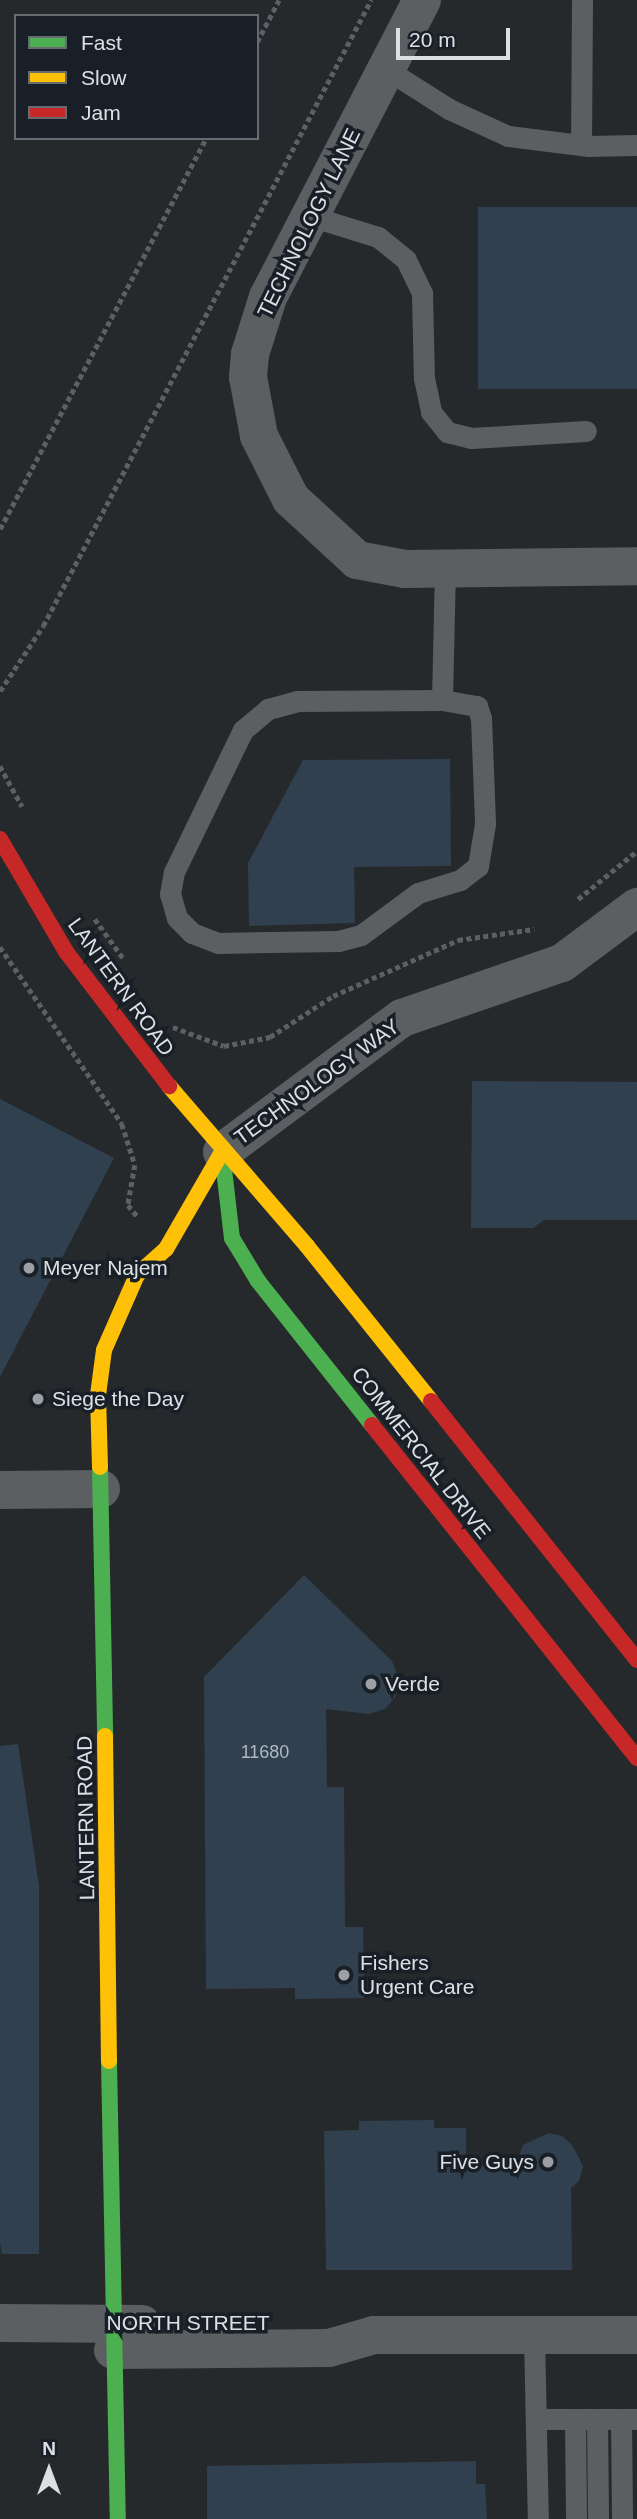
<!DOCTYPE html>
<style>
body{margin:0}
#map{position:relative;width:637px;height:2519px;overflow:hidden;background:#26292c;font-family:Helvetica,sans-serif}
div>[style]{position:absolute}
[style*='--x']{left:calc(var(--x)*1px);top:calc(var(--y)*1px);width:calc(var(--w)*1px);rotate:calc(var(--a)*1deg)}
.building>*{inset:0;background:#31404f;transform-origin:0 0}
.path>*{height:4.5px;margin-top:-2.25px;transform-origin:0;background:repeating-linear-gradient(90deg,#5d6063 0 5px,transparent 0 8.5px)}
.lane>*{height:21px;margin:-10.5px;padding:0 10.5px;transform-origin:10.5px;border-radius:10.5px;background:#5c5f62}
.street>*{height:38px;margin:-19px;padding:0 19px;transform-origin:19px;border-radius:19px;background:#5c5f62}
.fast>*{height:16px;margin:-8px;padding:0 8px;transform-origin:8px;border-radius:8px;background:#4caf50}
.slow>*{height:16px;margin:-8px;padding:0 8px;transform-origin:8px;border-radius:8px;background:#ffc107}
.jam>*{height:16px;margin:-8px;padding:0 8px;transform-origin:8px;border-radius:8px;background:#c62828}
.dots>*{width:19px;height:19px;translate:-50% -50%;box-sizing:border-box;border:4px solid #191f26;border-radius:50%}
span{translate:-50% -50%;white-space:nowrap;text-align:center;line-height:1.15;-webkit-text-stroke:7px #191f26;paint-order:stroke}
.number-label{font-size:18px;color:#b0b8c0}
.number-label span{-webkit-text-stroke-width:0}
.street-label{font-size:21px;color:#dbe0e5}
.poi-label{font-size:21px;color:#dbe0e5}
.left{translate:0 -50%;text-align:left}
.right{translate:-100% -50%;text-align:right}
.legend{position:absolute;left:14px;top:14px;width:245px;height:126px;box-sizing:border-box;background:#191f26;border:2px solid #676c72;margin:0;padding:9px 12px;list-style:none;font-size:21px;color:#dbe0e5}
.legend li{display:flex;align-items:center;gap:14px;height:35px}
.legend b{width:35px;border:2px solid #676c72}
.north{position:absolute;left:14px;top:2435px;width:70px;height:70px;-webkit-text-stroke:5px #191f26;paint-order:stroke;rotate:0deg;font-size:19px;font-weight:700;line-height:28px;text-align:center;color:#dbe0e5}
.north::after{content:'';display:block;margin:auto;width:24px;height:32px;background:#dbe0e5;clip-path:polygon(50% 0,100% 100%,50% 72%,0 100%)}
.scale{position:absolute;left:396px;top:28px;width:114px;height:32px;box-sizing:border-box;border:4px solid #dbe0e5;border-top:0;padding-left:9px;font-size:21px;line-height:24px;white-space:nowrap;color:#dbe0e5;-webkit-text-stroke:5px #191f26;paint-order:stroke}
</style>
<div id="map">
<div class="building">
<div style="left:637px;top:207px;width:182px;height:159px;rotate:90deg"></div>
<div style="clip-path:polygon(450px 759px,451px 866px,354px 867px,355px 923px,249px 926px,248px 863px,303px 760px)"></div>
<div style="clip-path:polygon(472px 1081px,637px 1082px,637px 1220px,544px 1220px,533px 1228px,471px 1228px)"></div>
<div style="clip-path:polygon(0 1099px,114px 1158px,0 1377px)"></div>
<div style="clip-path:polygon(304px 1575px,392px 1661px,398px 1677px,396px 1696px,385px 1709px,369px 1714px,326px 1709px,327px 1787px,344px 1787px,345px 1927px,363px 1927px,364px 1998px,295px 1999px,295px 1988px,206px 1989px,204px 1677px)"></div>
<div style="clip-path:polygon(18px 1744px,39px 1886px,39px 2254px,2px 2254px,0 2243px,0 1746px)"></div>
<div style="clip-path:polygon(434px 2120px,434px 2128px,466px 2128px,466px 2164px,516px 2164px,523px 2145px,549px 2133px,562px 2136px,572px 2145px,583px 2166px,579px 2181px,571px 2188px,572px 2270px,326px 2270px,324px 2131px,359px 2130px,359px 2121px)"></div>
<div style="clip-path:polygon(476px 2461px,476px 2484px,485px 2484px,487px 2519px,207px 2519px,207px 2466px)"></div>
</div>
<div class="path">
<div style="--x:257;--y:42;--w:47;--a:-62.4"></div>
<div style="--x:0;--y:529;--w:442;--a:-62.2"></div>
<div style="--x:0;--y:691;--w:78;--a:-56.5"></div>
<div style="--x:43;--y:626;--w:707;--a:-62.35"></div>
<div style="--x:0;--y:766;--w:46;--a:61.2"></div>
<div style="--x:578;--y:899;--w:76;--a:-39.1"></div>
<div style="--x:95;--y:919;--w:48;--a:54.3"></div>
<div style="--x:0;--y:947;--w:215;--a:55.4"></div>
<div style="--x:122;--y:1124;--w:43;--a:72.4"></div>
<div style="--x:135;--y:1165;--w:41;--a:99.9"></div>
<div style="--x:128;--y:1205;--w:17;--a:50"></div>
<div style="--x:173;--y:1027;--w:54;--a:20.4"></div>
<div style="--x:224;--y:1046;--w:47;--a:-11.1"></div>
<div style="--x:270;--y:1037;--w:75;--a:-33.1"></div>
<div style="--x:333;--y:996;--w:137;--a:-24.1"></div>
<div style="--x:458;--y:940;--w:77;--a:-8.2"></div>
</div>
<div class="lane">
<div style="--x:386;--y:69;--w:75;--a:32.4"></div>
<div style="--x:449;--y:109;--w:65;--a:24.6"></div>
<div style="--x:508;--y:136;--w:81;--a:7.1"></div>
<div style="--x:588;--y:146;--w:49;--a:-1.2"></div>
<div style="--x:581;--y:145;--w:145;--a:-89.6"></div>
<div style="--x:310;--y:216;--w:71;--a:17.2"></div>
<div style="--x:378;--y:237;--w:36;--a:39"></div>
<div style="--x:406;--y:260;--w:37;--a:64"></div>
<div style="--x:422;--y:293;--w:85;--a:88.7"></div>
<div style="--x:424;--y:378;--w:35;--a:78"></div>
<div style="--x:431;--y:412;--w:26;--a:51"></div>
<div style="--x:447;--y:432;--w:25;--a:14"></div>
<div style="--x:471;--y:438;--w:115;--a:-3.5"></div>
<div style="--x:442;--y:700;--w:36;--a:10"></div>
<div style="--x:477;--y:706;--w:13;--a:72"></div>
<div style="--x:481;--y:718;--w:106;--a:87.8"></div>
<div style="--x:485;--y:824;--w:43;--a:99.5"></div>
<div style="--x:478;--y:866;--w:23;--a:142"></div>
<div style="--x:460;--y:880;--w:44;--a:162.8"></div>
<div style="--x:418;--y:893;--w:71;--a:143.6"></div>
<div style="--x:361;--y:935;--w:23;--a:165"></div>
<div style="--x:339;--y:941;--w:121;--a:179.1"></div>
<div style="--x:218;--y:943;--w:28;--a:-159"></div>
<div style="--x:192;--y:933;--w:21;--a:-135"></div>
<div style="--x:177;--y:918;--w:25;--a:-106"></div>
<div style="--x:170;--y:894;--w:22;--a:-80"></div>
<div style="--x:174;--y:872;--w:158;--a:-64.1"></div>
<div style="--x:243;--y:730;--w:33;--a:-40"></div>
<div style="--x:268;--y:709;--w:30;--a:-15"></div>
<div style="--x:297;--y:701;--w:145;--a:-0.4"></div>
<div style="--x:442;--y:700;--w:132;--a:-88.7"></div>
<div style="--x:534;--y:2335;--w:184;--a:88.8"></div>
<div style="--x:536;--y:2419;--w:101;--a:0"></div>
<div style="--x:575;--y:2419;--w:100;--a:89.4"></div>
<div style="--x:597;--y:2419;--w:100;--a:89.4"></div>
<div style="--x:621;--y:2419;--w:100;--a:89.4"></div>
</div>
<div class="street">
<div style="--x:422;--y:0;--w:335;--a:117.4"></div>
<div style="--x:268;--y:297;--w:60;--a:107.5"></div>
<div style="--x:250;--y:354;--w:23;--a:95"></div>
<div style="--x:248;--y:377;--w:60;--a:79.4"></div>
<div style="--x:259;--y:436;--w:71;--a:63.1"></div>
<div style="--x:291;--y:499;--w:90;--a:42.7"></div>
<div style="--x:357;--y:560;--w:49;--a:10.6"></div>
<div style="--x:405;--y:569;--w:232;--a:-0.7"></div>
<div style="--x:222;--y:1152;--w:224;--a:-36.7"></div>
<div style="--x:402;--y:1018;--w:169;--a:-19"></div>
<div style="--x:562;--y:963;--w:94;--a:-36.7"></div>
<div style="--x:0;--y:1490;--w:101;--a:-0.6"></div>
<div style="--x:0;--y:2323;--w:142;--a:0.4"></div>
<div style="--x:113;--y:2350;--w:216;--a:-0.5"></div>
<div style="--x:329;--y:2348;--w:47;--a:-16.1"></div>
<div style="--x:374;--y:2335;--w:263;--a:0"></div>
</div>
<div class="fast">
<div style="--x:222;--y:1152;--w:87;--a:83.4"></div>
<div style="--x:232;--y:1238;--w:50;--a:58.8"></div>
<div style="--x:258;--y:1281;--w:184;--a:51.6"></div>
<div style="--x:100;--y:1467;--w:269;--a:88.9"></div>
<div style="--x:109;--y:2061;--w:458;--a:88.9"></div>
</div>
<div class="slow">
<div style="--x:169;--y:1086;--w:211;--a:49.2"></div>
<div style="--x:307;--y:1246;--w:198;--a:51.3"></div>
<div style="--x:100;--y:1467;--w:72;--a:-91.6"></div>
<div style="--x:98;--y:1395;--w:45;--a:-82.4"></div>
<div style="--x:104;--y:1350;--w:82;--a:-66.3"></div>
<div style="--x:137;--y:1275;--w:39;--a:-42"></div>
<div style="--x:166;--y:1249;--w:112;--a:-60"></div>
<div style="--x:105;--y:1736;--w:325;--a:89.3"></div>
</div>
<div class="jam">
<div style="--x:0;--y:839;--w:132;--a:59.6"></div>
<div style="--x:67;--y:953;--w:168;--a:52.5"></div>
<div style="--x:431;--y:1401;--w:331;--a:51.5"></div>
<div style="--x:372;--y:1425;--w:426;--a:51.5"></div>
</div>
<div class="dots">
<div style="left:29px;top:1268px;background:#9ca0a4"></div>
<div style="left:38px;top:1399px;background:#9ca0a4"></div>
<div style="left:371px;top:1684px;background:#9ca0a4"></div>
<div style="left:344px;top:1975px;background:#9ca0a4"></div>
<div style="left:548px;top:2162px;background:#9ca0a4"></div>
</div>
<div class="number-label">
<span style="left:265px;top:1752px">11680</span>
</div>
<div class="street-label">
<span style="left:309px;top:223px;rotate:-64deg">TECHNOLOGY LANE</span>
<span style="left:121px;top:987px;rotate:54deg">LANTERN ROAD</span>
<span style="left:317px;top:1082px;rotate:-36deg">TECHNOLOGY WAY</span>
<span style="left:421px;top:1453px;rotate:52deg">COMMERCIAL DRIVE</span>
<span style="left:86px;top:1818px;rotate:-91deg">LANTERN ROAD</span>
<span style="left:188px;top:2323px">NORTH STREET</span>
</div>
<div class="poi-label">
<span class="left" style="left:43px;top:1268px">Meyer Najem</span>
<span class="left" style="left:52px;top:1399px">Siege the Day</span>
<span class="left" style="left:385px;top:1684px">Verde</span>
<span class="left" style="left:360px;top:1975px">Fishers<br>Urgent Care</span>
<span class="right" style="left:534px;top:2162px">Five Guys</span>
</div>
<ul class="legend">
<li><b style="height:9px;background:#4caf50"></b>Fast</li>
<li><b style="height:9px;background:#ffc107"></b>Slow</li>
<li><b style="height:9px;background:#c62828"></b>Jam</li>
</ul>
<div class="north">N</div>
<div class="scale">20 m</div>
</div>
